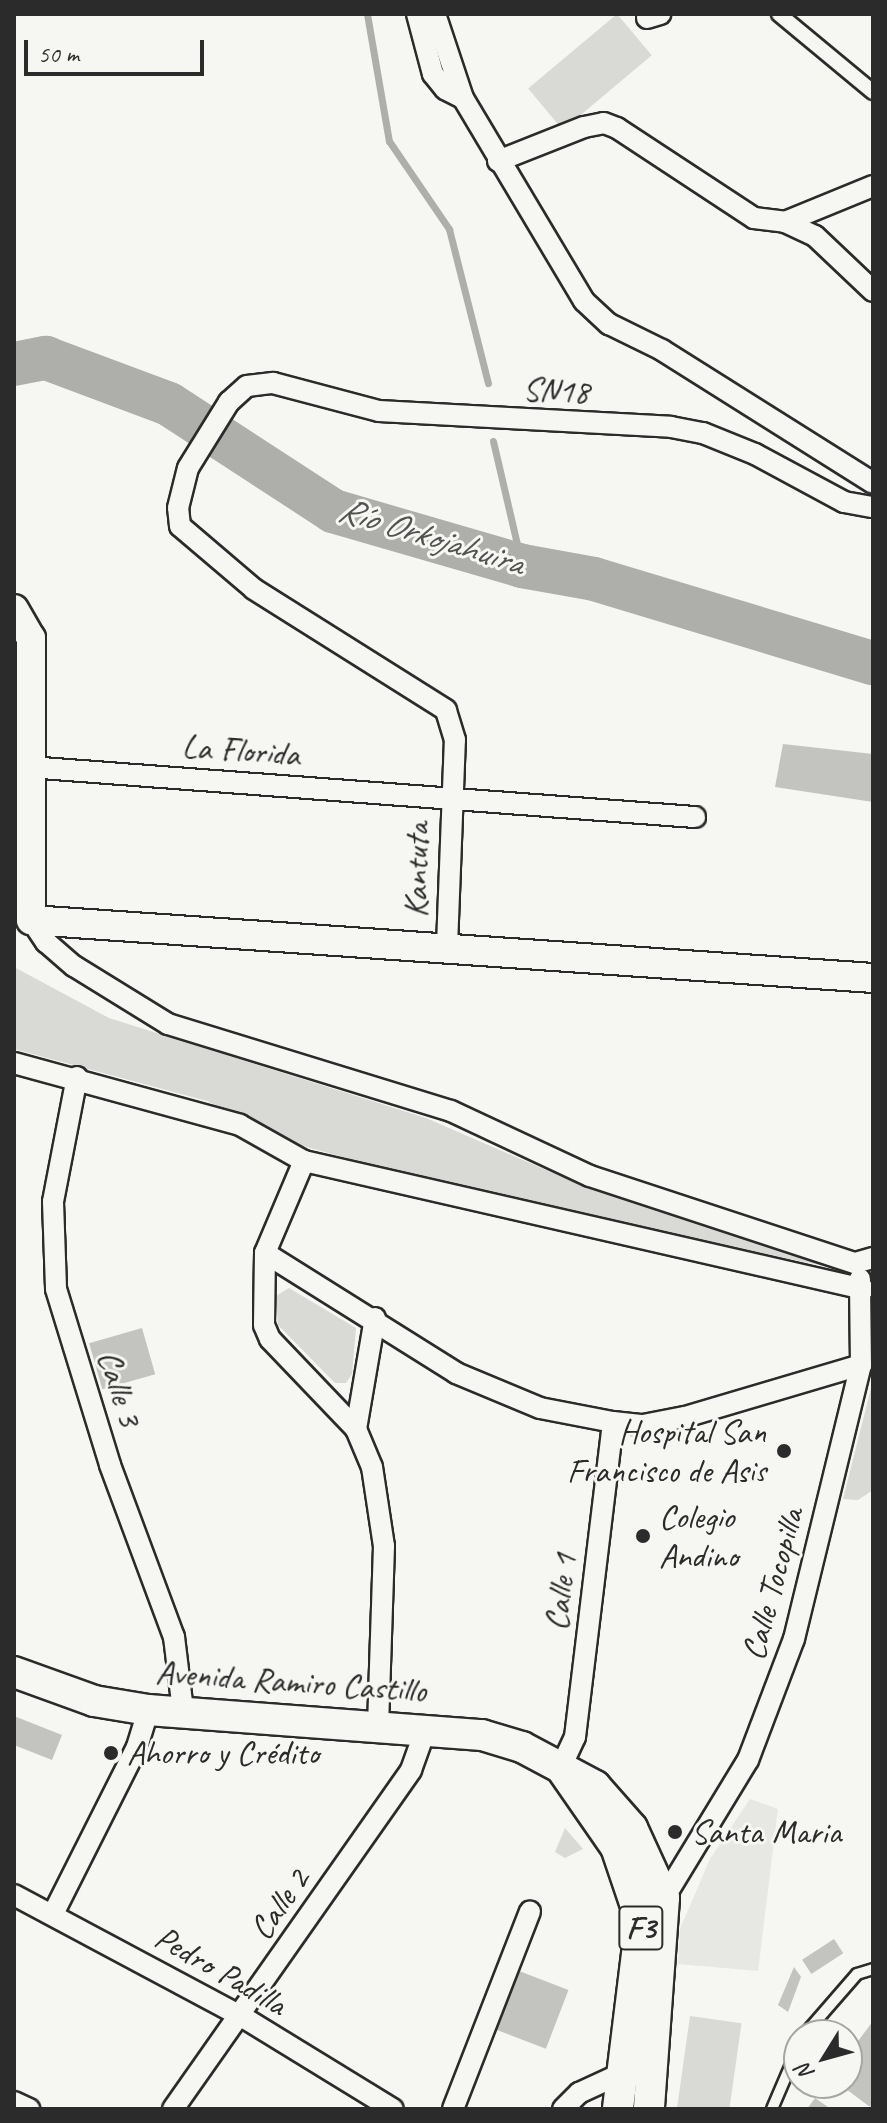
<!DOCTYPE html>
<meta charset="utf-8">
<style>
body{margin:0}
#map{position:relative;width:887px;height:2123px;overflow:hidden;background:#f6f6f2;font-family:Caveat,sans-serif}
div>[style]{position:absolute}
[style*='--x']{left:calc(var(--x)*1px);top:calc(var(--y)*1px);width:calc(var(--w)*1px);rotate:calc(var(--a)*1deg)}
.built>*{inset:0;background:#e7e7e3}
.green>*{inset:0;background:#d9d9d5;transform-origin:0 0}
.stream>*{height:7px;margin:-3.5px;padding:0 3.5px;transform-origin:3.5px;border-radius:3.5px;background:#aeaeab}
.river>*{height:44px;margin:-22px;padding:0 22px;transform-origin:22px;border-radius:22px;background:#aeaeab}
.building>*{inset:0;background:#c3c3c0;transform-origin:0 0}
.roads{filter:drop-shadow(2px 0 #2b2b2b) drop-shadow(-2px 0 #2b2b2b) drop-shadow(0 2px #2b2b2b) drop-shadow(0 -2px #2b2b2b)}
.service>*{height:10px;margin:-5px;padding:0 5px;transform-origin:5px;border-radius:5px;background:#f6f6f2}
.pedestrian>*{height:14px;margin:-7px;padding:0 7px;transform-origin:7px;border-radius:7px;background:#f6f6f2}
.minor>*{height:20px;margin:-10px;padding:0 10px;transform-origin:10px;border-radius:10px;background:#f6f6f2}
.secondary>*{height:28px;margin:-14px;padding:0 14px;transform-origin:14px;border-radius:14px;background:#f6f6f2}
.primary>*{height:30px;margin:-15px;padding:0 15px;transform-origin:15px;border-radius:15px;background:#f6f6f2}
.dots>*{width:22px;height:22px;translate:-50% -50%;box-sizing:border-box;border:4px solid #f6f6f2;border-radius:50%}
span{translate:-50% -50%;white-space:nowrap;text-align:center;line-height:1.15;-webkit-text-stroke:6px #f6f6f2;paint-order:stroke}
.shield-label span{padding:2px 6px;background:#f6f6f2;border:2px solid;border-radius:6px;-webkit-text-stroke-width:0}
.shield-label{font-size:32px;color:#2b2b2b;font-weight:700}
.street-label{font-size:34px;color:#2b2b2b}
.poi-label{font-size:34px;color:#2b2b2b}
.right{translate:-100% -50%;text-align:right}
.left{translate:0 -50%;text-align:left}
.water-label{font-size:36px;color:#525251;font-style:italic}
.frame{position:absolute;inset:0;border:16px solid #2b2b2b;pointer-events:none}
.north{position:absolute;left:783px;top:2019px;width:80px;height:80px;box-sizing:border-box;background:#f6f6f2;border:2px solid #a5a5a2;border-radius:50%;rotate:233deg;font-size:22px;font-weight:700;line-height:32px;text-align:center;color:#2b2b2b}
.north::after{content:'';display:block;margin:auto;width:28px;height:36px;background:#2b2b2b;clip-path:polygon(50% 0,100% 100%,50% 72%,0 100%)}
.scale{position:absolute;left:24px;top:40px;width:180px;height:36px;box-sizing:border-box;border:4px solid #2b2b2b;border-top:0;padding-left:10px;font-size:24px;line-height:28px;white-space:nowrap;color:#2b2b2b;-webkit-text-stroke:6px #f6f6f2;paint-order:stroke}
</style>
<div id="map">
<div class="built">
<div style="clip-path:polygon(750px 1799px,778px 1809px,758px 1971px,678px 1964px,680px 1929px,710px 1859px)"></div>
</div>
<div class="green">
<div style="left:617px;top:14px;width:54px;height:116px;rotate:50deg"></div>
<div style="clip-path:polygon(14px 967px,109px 1018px,426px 1118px,562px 1177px,772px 1241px,824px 1266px,469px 1192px,285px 1141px,207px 1101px,14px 1049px)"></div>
<div style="clip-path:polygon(289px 1288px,356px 1328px,352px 1374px,346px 1383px,335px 1383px,278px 1325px,276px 1296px)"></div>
<div style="clip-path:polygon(873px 1380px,873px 1490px,858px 1500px,843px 1499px)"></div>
<div style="clip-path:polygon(565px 1828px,583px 1849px,565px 1858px,555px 1852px)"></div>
<div style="left:690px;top:2016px;width:52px;height:92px;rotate:8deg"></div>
</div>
<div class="stream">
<div style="--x:367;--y:14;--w:129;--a:80.2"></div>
<div style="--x:389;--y:141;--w:107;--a:55.7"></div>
<div style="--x:449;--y:229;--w:159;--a:75.8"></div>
<div style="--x:493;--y:441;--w:128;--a:76.9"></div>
</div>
<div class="river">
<div style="--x:14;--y:364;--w:33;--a:-11"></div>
<div style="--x:46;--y:358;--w:131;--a:20.5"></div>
<div style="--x:169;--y:404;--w:196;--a:33.1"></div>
<div style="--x:333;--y:511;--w:197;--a:16.2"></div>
<div style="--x:522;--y:566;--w:73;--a:10.2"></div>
<div style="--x:594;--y:579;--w:291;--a:16.8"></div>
</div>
<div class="building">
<div style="clip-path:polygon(783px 744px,873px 754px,873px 802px,775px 787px)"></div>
<div style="left:142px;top:1328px;width:48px;height:55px;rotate:74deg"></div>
<div style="clip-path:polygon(14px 1716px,62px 1735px,52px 1760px,14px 1745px)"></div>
<div style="left:834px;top:1939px;width:17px;height:38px;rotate:57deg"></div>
<div style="clip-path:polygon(794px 1967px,801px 1977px,788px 2012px,778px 2005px)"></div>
<div style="left:519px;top:1971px;width:53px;height:63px;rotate:21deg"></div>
<div style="clip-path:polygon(873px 2021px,873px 2103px,870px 2107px,838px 2083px,847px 2083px,847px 2056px)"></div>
<div style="clip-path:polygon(815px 2098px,831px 2109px,807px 2109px)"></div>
</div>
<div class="roads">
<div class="service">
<div style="--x:804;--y:2035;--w:81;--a:-49"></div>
<div style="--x:857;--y:1974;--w:17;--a:-17"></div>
<div style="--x:772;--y:2109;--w:69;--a:-66.8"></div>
</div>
<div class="pedestrian">
<div style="--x:779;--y:14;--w:122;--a:39.7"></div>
</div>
<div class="minor">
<div style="--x:417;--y:14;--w:62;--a:75.1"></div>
<div style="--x:433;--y:74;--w:19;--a:51"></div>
<div style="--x:445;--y:89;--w:20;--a:27"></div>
<div style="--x:435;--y:14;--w:89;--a:71.6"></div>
<div style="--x:463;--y:98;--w:236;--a:59.2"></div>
<div style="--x:584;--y:301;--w:34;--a:43"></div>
<div style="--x:609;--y:324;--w:59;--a:26.1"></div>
<div style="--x:662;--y:350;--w:249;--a:32.2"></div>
<div style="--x:647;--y:18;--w:14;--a:-17"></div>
<div style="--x:498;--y:161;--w:92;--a:-21.6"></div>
<div style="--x:584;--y:127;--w:20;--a:-11"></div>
<div style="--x:604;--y:123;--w:14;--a:21"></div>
<div style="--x:617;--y:128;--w:164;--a:33.3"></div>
<div style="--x:754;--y:218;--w:31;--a:7"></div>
<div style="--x:785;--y:222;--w:33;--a:25"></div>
<div style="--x:815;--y:236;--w:80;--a:43.5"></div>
<div style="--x:785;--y:222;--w:95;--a:-22.2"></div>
<div style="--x:28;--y:767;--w:669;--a:4.29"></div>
<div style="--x:31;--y:920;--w:27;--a:56"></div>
<div style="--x:46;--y:942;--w:37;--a:41"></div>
<div style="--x:74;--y:966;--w:110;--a:31.7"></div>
<div style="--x:168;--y:1024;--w:296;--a:17.1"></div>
<div style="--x:451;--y:1111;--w:153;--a:25.1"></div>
<div style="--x:590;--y:1176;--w:279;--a:18.2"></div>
<div style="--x:855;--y:1263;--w:19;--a:-16"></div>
<div style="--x:447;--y:946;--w:206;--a:-87.8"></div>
<div style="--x:455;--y:740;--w:31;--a:-107"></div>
<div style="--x:446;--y:710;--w:227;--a:-147.8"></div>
<div style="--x:254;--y:589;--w:97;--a:-139.6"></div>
<div style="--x:180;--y:526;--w:18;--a:-96"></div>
<div style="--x:178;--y:508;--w:41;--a:-76"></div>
<div style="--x:188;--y:468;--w:78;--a:-58.2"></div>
<div style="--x:229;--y:402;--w:24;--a:-42"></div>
<div style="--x:247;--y:386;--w:26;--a:-7"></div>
<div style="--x:273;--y:383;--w:110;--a:14.8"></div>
<div style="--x:379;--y:411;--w:292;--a:3.1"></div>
<div style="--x:671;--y:427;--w:33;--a:11"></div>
<div style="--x:703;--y:433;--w:56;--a:22"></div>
<div style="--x:755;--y:454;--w:101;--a:28.3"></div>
<div style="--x:844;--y:502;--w:29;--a:10"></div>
<div style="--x:14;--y:1063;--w:234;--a:15.3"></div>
<div style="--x:240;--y:1125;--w:73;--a:29.4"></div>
<div style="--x:304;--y:1161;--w:574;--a:12.88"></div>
<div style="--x:77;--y:1077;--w:127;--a:100.9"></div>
<div style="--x:53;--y:1202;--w:87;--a:88"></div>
<div style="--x:56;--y:1289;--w:184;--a:72.9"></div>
<div style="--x:110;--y:1465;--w:184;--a:69.6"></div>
<div style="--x:174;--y:1637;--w:74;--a:83"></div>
<div style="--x:304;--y:1161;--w:100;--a:113"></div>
<div style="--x:265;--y:1253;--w:72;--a:90.8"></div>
<div style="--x:264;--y:1325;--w:15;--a:67"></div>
<div style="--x:270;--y:1339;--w:124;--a:46.3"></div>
<div style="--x:265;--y:1253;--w:226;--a:32.1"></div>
<div style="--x:456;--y:1373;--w:91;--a:22.6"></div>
<div style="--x:540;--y:1408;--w:74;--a:10.9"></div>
<div style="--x:613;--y:1422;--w:30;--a:6"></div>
<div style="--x:643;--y:1425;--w:43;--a:-10.8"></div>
<div style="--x:685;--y:1417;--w:184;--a:-16.5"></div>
<div style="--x:375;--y:1318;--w:113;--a:99.7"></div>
<div style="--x:356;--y:1429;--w:41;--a:67.2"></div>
<div style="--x:372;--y:1467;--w:80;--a:81.4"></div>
<div style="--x:384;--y:1546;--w:182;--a:91.9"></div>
<div style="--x:561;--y:1767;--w:33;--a:-65"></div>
<div style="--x:575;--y:1737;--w:317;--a:-83.1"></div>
<div style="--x:14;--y:1895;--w:257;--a:28.1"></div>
<div style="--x:241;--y:2016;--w:178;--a:31.5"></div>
<div style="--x:664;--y:1898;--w:162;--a:-58.7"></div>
<div style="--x:748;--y:1760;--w:129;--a:-69.2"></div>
<div style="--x:794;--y:1639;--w:282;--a:-76.3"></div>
<div style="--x:861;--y:1365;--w:86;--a:-90.7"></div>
<div style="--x:54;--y:1912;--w:185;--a:-63.3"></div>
<div style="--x:137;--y:1747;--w:39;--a:-73"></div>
<div style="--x:14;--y:2102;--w:17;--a:25"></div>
<div style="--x:173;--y:2109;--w:414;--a:-54.9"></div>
<div style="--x:411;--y:1770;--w:45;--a:-70.3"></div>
<div style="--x:453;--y:2109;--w:212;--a:-68.7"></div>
<div style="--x:563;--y:2109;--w:23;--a:-45"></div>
<div style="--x:579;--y:2093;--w:43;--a:-24.8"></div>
<div style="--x:618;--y:2075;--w:14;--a:0"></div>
</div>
<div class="secondary">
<div style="--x:14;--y:609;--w:34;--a:60"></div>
<div style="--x:31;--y:638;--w:282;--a:90"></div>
<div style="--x:31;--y:920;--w:844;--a:3.94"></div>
</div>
<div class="primary">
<div style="--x:14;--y:1672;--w:85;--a:19.9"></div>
<div style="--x:94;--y:1701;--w:55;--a:9.5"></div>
<div style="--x:148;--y:1710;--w:335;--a:4.3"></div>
<div style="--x:482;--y:1735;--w:42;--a:16.7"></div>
<div style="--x:522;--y:1747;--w:83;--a:28.1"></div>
<div style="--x:595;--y:1786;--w:56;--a:48.6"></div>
<div style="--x:632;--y:1828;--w:77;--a:65.4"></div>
<div style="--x:664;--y:1898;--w:212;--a:94.1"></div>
<div style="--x:561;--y:1768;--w:96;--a:55.2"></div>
<div style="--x:616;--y:1847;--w:78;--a:71.3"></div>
<div style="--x:641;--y:1921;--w:189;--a:97"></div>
</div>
</div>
<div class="dots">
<div style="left:784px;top:1451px;background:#2b2b2b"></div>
<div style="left:643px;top:1536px;background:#2b2b2b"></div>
<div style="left:111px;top:1753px;background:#2b2b2b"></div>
<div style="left:675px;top:1832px;background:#2b2b2b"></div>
</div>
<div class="shield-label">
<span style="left:641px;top:1928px">F3</span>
</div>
<div class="street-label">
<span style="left:556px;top:390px;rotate:3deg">SN18</span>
<span style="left:241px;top:750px;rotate:4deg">La Florida</span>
<span style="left:416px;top:870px;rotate:-89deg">Kantuta</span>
<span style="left:120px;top:1388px;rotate:73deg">Calle 3</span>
<span style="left:772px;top:1584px;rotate:-75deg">Calle Tocopilla</span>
<span style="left:560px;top:1592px;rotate:-83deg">Calle 1</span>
<span style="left:291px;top:1681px;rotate:4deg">Avenida Ramiro Castillo</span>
<span style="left:279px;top:1904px;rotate:-55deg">Calle 2</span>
<span style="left:221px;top:1970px;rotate:30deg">Pedro Padilla</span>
</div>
<div class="poi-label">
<span class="right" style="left:766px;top:1451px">Hospital San<br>Francisco de Asis</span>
<span class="left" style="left:659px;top:1536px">Colegio<br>Andino</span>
<span class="left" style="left:127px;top:1753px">Ahorro y Crédito</span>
<span class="left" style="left:691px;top:1832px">Santa Maria</span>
</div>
<div class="water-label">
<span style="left:431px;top:536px;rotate:17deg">Río Orkojahuira</span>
</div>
<div class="frame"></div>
<div class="north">N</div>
<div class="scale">50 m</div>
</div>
